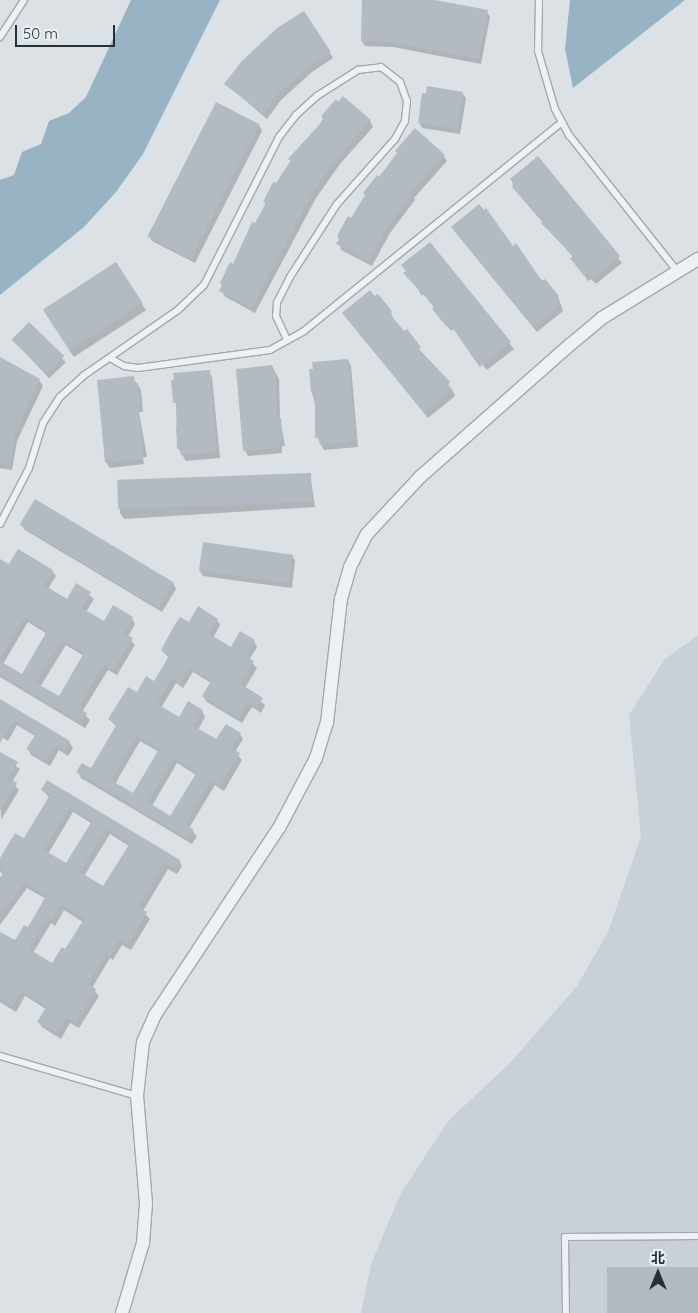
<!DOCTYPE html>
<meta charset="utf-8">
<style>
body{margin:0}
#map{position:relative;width:698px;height:1313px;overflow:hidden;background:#dce1e5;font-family:Quicksand,"Noto Sans SC",sans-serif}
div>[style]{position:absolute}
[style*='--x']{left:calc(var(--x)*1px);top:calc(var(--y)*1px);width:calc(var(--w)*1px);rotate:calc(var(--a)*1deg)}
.built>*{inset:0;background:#cad0d7}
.water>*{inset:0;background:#97b3c4}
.shadow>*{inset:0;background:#0003;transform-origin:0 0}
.building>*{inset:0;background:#b3bac2;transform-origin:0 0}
.roads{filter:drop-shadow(1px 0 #a2a8af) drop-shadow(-1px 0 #a2a8af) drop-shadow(0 1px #a2a8af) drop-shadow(0 -1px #a2a8af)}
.service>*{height:6px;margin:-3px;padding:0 3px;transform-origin:3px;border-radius:3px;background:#eef1f4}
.minor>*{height:12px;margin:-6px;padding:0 6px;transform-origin:6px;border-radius:6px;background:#eef1f4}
span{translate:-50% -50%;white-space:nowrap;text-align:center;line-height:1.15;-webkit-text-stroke:4.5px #ebeff3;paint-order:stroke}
.north{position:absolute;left:633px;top:1248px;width:50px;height:50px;-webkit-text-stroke:4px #ebeff3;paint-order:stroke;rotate:0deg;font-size:14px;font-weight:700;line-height:20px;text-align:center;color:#26303b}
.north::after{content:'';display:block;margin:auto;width:18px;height:22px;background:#26303b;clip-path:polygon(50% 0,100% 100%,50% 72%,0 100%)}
.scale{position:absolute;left:15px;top:25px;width:100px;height:22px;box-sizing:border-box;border:2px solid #26303b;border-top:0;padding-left:6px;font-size:15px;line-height:18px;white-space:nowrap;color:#26303b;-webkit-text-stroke:4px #ebeff3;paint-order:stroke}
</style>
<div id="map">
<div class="built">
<div style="clip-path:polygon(698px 635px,698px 1313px,361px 1313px,371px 1264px,400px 1195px,448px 1121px,511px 1062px,577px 986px,608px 932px,641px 836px,629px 715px,664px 660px)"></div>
</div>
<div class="water">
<div style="clip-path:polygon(131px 0,220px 0,143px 154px,116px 192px,84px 227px,0 295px,0 180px,14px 175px,22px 152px,41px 144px,49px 121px,69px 113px,86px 97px)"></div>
<div style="clip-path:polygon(570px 0,685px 0,573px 88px,565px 49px)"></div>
</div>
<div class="shadow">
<div style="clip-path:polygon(363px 0,427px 0,487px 12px,490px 17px,481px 64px,393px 47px,365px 46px,362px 41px)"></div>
<div style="clip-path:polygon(330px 53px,333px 58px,312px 72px,281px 100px,267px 119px,226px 84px)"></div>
<div style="clip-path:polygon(462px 93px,466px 98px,460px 134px,422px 128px,419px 122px)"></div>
<div style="clip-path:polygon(370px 121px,373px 127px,340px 164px,316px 198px,255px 313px,224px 296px,221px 283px,234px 266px,266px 205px,264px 202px,303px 142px,306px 145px)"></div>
<div style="clip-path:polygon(259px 125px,262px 131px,195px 263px,152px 241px,149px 236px)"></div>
<div style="clip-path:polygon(444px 156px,447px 161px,414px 198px,415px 200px,390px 233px,372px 266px,341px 250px,338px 236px,380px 179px)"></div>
<div style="clip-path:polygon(538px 158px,622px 263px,596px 284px,591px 279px,588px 281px,573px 257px,513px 188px,512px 180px)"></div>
<div style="clip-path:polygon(452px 228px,513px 247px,515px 245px,531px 269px,558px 297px,563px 311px,537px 332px)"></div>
<div style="clip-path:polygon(429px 244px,514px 349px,487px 370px,482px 364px,480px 367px,454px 329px,451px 331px,424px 294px,422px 296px,403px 266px)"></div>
<div style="left:116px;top:264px;width:55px;height:86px;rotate:57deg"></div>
<div style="clip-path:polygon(378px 295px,391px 312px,393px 319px,404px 333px,407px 331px,422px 355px,452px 389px,455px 396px,428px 418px,344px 313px)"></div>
<div style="left:29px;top:323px;width:54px;height:23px;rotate:47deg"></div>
<div style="clip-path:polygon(0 359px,39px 380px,43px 386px,17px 441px,12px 470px,0 468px)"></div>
<div style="clip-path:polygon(348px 360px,351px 366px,358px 447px,324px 450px,317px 437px,315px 416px,318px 416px,312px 392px)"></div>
<div style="clip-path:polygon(272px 366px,279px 379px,280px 418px,285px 446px,282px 446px,282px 453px,248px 456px,245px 451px)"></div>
<div style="clip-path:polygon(209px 371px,212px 377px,220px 458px,186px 461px,178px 448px,176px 427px,180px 427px,172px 382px)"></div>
<div style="clip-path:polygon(133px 378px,141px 390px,143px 412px,139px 412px,147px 457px,143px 457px,144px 464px,110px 468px,106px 462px)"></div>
<div style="clip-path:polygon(310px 474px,315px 507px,124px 519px,120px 513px,119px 485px)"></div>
<div style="clip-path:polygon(22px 525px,173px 583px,176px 589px,162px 612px,25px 530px)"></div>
<div style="clip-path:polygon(292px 555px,295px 561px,292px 588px,203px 576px,200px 571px)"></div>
<div style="clip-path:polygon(evenodd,0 561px,9px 566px,52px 571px,56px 576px,48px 589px,67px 601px,77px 585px,94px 599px,86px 612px,104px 623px,132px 618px,135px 624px,128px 637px,135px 645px,117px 675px,108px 670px,82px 712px,90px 720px,85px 728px,0 677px,0 561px,28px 622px,47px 634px,22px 676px,3px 664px,28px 622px,0 561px,66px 645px,84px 656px,59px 698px,40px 687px,66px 645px)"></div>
<div style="clip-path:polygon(evenodd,217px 620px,220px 625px,213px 638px,231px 649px,254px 641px,257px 647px,249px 660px,257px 668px,245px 688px,265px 705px,261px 713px,252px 707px,242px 723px,207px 702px,203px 696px,211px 683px,193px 672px,183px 688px,176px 683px,161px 708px,179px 719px,202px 711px,205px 717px,198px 730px,217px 741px,240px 734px,243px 739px,235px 752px,242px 760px,224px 791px,215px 785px,189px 828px,197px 836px,192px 844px,81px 778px,78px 772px,91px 770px,117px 727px,109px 719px,154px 683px,169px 658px,162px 650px,189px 624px,217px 620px,140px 741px,159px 752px,133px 795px,115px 784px,140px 741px,217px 620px,177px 763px,196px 775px,171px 817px,152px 806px,177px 763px)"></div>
<div style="clip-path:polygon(0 701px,69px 742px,73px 748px,68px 756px,59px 750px,50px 766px,31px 755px,28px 749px,35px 736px,17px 725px,8px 741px,0 736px)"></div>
<div style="clip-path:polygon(0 754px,20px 769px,12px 782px,19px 790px,1px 820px)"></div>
<div style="clip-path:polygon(evenodd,42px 790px,179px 860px,182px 866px,177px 874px,168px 869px,143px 911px,150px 919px,131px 950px,122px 945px,113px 960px,110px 958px,92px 988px,99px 996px,79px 1028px,70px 1023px,61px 1039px,42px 1027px,39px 1022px,46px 1009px,25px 996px,16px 1012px,0 1002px,0 933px,15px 942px,28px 929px,46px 899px,27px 888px,0 925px,0 880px,4px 874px,0 872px,0 860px,24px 840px,50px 798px,42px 790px,73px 812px,91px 823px,66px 865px,48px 854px,73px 812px,42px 790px,110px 834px,129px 846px,104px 888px,84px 876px,110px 834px,42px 790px,64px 910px,83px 922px,65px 951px,53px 964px,33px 953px,51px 923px,55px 926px,64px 910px)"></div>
</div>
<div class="building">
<div style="clip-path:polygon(362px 0,435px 0,488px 10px,478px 59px,390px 42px,361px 41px)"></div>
<div style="clip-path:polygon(304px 11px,331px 52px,309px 66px,278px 94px,264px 114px,224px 84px,242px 61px,277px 28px)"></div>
<div style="clip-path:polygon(427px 86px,463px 92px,457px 129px,418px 123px,422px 93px,426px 93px)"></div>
<div style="clip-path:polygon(343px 96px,371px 120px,337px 158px,313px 192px,252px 308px,219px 291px,223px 284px,220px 283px,230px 262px,233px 264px,252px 222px,255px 223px,266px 203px,263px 202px,273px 182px,276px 183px,291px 161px,288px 159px,319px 125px,323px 119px,321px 116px,336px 99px,338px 102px)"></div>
<div style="left:216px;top:102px;width:49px;height:151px;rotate:27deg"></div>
<div style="clip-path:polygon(415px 128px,445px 155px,411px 192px,413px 194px,387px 227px,369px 261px,336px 244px,340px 238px,337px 236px,348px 216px,351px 218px,365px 195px,363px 193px,377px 175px,379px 177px,397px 153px,395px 151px)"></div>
<div style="clip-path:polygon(538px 156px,620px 256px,592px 280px,587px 274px,584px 276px,570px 258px,573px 256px,541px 223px,544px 221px,512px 187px,515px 185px,510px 179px)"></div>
<div style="clip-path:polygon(479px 204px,484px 210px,486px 208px,513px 246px,516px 243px,542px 281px,545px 279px,559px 296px,556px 299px,561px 304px,533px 327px,451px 227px)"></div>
<div style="clip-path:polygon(430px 242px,511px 342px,483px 365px,478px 360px,476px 362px,450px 324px,447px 327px,432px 309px,435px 307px,403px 273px,406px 271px,401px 265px)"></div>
<div style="left:116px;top:262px;width:49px;height:87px;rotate:57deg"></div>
<div style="clip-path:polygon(370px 290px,375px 296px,378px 294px,392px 311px,390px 314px,404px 331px,407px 329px,421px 347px,419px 349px,450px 382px,448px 385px,452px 390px,424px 413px,342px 313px)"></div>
<div style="left:29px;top:322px;width:49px;height:25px;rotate:44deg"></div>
<div style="clip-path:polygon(0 357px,40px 379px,15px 434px,10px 465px,0 464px)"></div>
<div style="clip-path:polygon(348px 359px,356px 441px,320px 445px,319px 437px,315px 438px,315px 392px,311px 392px,309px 369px,313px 369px,312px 362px)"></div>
<div style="clip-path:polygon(272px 365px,273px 373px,276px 372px,277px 418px,281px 418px,283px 440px,279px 441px,280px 448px,243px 451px,236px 369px)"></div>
<div style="clip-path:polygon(210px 370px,217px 452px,181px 455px,180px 448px,177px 449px,176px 403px,173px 403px,171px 380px,174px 380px,173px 373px)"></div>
<div style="clip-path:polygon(134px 376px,135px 384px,138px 383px,140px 406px,137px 406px,144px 451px,141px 452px,142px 459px,105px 462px,97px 380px)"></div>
<div style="left:311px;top:473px;width:29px;height:194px;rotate:88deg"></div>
<div style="left:35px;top:499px;width:162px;height:30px;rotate:31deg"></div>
<div style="left:203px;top:542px;width:91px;height:29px;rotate:8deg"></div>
<div style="clip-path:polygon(evenodd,18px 549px,53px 570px,44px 585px,67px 599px,76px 583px,91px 592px,82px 608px,104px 621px,113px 605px,133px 617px,124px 633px,133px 638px,113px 670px,104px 665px,78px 708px,87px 713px,81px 723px,0 674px,0 661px,22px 674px,47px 631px,25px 617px,0 658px,0 559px,9px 564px,18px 549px,62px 640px,84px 653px,59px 696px,36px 683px,62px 640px)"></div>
<div style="clip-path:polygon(evenodd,198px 606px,218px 619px,209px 634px,231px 647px,240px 631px,255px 640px,246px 656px,254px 661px,241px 684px,263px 698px,257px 708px,248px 702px,239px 718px,202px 696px,211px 681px,189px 667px,180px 683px,172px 678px,157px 704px,179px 717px,188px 701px,203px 710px,194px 726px,216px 739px,226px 724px,241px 733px,231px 748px,240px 753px,234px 763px,220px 786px,211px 781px,185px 824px,194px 830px,188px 839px,76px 772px,82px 763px,91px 768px,117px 724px,108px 719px,128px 687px,137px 692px,146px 676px,154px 681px,169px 656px,161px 650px,174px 626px,180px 617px,189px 622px,198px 606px,137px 736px,159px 749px,133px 793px,111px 780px,137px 736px,198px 606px,174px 758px,197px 772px,170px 816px,148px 802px,174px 758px)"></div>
<div style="clip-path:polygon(0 699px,70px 741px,64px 751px,56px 746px,46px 761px,26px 749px,36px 734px,14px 721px,0 743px)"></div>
<div style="clip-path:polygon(0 752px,18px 762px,8px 778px,17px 783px,0 811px)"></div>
<div style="clip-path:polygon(evenodd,47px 780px,180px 860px,174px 869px,165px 864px,138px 907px,147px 912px,128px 945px,119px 940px,110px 956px,106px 953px,88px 984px,96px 989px,82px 1014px,76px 1023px,67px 1018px,57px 1034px,37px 1022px,47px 1006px,22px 991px,12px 1007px,0 999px,0 932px,15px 940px,24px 925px,28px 927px,46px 896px,24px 883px,0 915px,0 878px,4px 871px,0 869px,0 858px,15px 833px,24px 838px,33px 823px,50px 795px,41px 790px,47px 780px,70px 807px,92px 821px,66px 863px,44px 850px,70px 807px,47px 780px,106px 829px,130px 843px,103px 886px,80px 872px,106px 829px,47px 780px,61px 905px,84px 919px,65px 949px,62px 947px,52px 963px,29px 949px,48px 919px,51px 921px,61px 905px)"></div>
<div style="left:698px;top:1267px;width:46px;height:91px;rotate:90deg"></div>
</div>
<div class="roads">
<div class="service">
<div style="--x:539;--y:0;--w:51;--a:91.1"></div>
<div style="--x:538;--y:51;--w:60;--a:73.7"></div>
<div style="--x:555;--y:109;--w:30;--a:62"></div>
<div style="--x:569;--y:135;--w:175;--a:51.5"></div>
<div style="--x:0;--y:37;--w:44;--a:-57"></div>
<div style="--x:110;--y:358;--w:16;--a:30"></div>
<div style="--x:124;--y:366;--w:14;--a:8"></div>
<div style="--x:138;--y:368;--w:133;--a:-7.8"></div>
<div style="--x:270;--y:350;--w:39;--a:-29"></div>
<div style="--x:304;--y:331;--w:332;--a:-39"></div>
<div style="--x:0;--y:524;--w:63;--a:-62.6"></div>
<div style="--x:29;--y:468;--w:47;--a:-72.7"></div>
<div style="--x:43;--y:423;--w:31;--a:-57"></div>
<div style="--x:60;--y:397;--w:31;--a:-42"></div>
<div style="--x:83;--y:376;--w:116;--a:-34.8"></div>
<div style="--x:178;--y:310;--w:36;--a:-44"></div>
<div style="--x:204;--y:285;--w:166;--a:-63.1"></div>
<div style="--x:279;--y:137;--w:28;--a:-52"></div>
<div style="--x:296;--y:115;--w:28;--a:-42"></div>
<div style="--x:317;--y:96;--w:49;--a:-32.4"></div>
<div style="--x:358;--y:70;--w:23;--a:-7"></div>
<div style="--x:381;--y:67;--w:24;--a:38"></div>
<div style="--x:400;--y:82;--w:20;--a:70"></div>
<div style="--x:407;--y:101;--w:20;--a:96"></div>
<div style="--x:405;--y:121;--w:21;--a:119"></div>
<div style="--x:395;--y:139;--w:87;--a:131.7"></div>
<div style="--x:337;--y:204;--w:87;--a:122.8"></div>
<div style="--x:290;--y:277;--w:29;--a:117"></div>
<div style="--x:277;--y:303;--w:13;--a:94"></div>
<div style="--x:276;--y:316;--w:26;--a:65"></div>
<div style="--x:0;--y:1056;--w:143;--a:16.3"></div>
<div style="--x:566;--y:1313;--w:76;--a:-90.8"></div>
<div style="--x:565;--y:1237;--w:133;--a:-0.4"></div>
</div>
<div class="minor">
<div style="--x:122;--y:1313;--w:73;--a:-73.3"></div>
<div style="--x:143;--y:1243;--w:40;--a:-85.7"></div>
<div style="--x:146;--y:1203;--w:107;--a:-94.8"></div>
<div style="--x:137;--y:1096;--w:54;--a:-83.7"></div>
<div style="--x:143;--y:1042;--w:30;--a:-66"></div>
<div style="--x:155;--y:1015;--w:224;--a:-56.5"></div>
<div style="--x:279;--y:828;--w:79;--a:-62.1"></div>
<div style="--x:316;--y:758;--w:37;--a:-73"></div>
<div style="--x:327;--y:723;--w:125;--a:-83.6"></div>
<div style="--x:341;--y:599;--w:33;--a:-74"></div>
<div style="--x:350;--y:567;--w:37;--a:-63"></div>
<div style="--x:367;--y:534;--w:78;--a:-47.1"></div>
<div style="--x:420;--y:477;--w:201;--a:-41.4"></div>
<div style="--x:571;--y:344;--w:40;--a:-40"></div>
<div style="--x:602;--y:318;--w:113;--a:-31.6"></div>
</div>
</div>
<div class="north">北</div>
<div class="scale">50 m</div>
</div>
